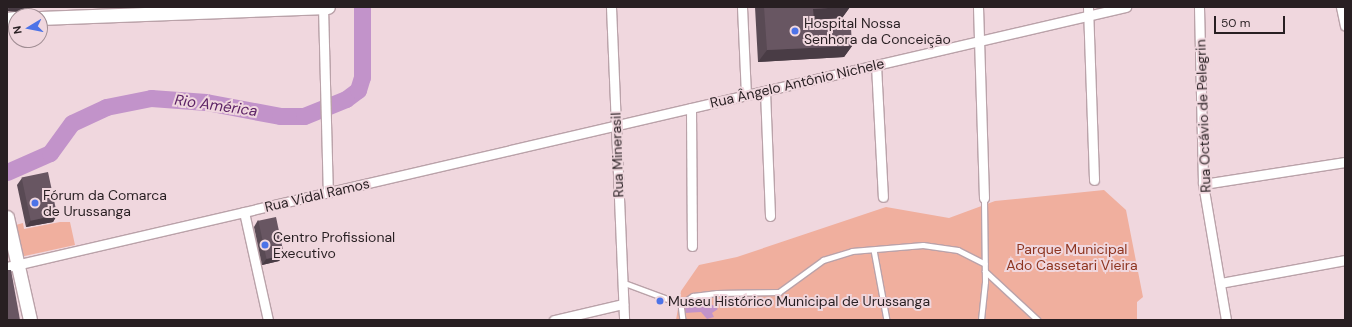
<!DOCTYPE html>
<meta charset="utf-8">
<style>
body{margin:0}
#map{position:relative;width:1352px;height:327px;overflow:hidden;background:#f0d7de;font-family:"DM Sans",sans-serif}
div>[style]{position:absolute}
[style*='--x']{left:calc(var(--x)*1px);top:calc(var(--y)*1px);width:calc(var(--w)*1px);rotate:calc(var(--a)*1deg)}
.green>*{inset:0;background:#f0af9e}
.water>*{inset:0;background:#c293ca}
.river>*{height:17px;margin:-8.5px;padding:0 8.5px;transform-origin:8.5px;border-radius:8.5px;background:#c293ca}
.roads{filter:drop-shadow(1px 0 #baa2a9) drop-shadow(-1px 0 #baa2a9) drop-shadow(0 1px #baa2a9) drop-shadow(0 -1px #baa2a9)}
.lane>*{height:4.5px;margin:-2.25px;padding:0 2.25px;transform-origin:2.25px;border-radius:2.25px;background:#fff}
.street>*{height:9px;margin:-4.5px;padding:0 4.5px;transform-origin:4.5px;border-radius:4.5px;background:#fff}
.secondary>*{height:13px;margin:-6.5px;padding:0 6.5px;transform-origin:6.5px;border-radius:6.5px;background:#fff}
.wall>*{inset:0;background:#594a54}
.shaded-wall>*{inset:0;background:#493c45}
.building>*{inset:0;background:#685662;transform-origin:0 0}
.dots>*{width:11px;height:11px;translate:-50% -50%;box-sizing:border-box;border:2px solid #f0d7de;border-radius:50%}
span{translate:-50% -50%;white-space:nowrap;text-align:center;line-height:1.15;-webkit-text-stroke:4px #f0d7de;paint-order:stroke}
.poi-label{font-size:14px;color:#281f22}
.left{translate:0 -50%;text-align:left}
.street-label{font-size:14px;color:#281f22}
.park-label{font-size:14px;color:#8e3621}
.water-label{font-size:15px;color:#5c2366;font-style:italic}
.frame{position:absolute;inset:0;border:8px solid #281f22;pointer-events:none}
.north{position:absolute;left:8px;top:8px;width:40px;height:40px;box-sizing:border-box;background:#f0d7de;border:1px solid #a08d93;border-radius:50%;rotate:260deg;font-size:11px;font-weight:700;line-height:16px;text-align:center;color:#281f22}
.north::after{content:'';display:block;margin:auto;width:14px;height:18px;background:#4d73e7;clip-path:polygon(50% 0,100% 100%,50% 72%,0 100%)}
.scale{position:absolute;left:1214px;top:16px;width:71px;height:18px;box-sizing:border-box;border:2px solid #281f22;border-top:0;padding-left:5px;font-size:12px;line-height:14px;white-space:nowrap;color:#281f22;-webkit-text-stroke:3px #f0d7de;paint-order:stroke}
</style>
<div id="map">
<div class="green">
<div style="clip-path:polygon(1104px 190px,1126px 210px,1143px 297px,1137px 302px,1137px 320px,676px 320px,681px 291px,699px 265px,737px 257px,886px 207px,949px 218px,995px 201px)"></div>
<div style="clip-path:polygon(60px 222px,70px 222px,75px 245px,20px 257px,12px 226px,23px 223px,24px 229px)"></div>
</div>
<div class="water">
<div style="clip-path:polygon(699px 301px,707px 301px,718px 309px,712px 313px,714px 317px,707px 319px,701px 312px,684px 313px,687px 303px)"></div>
</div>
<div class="river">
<div style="--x:7;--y:172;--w:47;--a:-23.8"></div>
<div style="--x:50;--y:153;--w:37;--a:-54"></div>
<div style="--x:72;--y:123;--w:38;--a:-25"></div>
<div style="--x:106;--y:107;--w:46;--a:-11.3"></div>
<div style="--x:151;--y:98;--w:55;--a:4.2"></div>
<div style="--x:206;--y:102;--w:75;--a:10.7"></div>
<div style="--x:280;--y:116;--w:24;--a:0"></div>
<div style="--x:304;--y:116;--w:45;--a:-22"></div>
<div style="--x:346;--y:99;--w:15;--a:-37"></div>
<div style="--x:358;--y:90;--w:14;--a:-73"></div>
<div style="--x:362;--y:77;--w:70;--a:-90"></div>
</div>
<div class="roads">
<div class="lane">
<div style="--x:874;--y:250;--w:71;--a:79.5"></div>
<div style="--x:985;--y:271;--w:72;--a:42.8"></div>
<div style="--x:622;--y:282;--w:63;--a:20.4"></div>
<div style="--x:681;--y:304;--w:16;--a:83"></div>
<div style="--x:681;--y:304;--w:14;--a:-34"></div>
<div style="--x:693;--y:296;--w:24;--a:-7"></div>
<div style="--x:717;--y:293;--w:62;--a:-0.9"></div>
<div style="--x:779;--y:292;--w:54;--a:-36"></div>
<div style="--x:823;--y:260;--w:30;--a:-17"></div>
<div style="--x:852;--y:251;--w:71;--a:-4.8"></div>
<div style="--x:923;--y:245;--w:35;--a:8"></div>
<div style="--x:958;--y:250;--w:30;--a:27"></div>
<div style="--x:981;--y:320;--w:38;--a:-84"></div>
<div style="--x:985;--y:282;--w:84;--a:-90.7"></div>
</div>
<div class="street">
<div style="--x:323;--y:7;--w:186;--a:88.5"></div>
<div style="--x:611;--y:7;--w:313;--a:87.6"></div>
<div style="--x:742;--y:7;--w:88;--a:87.4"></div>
<div style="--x:978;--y:7;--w:191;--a:88.2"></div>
<div style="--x:1088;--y:7;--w:173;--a:88"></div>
<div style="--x:1199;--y:7;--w:177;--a:88.7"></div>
<div style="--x:1203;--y:184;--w:138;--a:80.4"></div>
<div style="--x:1341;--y:7;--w:19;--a:78"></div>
<div style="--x:876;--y:65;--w:132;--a:87"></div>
<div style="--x:765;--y:91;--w:125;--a:87.7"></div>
<div style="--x:691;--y:108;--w:138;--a:89.6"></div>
<div style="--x:1203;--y:184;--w:144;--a:-8.8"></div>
<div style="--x:244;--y:212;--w:111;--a:77.5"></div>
<div style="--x:7;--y:267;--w:1149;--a:-13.08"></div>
<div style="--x:1220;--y:283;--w:127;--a:-10.4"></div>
<div style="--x:554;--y:320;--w:71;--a:-13.1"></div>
</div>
<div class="secondary">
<div style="--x:40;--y:18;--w:288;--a:-2.2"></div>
<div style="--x:7;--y:19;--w:9;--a:-6"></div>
<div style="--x:7;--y:217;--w:106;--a:77.4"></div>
</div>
</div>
<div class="wall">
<div style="clip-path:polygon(8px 7px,28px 7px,25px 12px,7px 11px)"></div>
<div style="clip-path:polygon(755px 7px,850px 7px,842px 18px,814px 20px,815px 30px,852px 46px,844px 57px,758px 62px)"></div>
<div style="clip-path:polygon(22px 178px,57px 215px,53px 222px,26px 227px,17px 185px)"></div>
<div style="clip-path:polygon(258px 220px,284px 255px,279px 261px,262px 265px,254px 227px)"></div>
</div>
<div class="shaded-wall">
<div style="clip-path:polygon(10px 7px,28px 7px,25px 12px,7px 11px)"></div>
<div style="clip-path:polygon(844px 7px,850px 7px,842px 18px,805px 20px,813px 9px)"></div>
<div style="clip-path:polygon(852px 46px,844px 57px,758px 62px,767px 50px)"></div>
<div style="clip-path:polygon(57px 215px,53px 222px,26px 227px,31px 220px)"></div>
<div style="clip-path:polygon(284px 255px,279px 261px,262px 265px,267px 258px)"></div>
</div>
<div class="building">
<div style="clip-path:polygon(764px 7px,844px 7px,813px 9px,815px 30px,851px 28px,852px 46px,767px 50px)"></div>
<div style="left:48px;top:172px;width:44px;height:27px;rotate:78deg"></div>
<div style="left:276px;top:217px;width:39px;height:18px;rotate:78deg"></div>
<div style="clip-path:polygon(7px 270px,11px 270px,20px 320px,7px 320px)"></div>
</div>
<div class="dots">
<div style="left:795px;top:31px;background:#4d73e7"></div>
<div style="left:35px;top:203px;background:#4d73e7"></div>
<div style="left:265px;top:245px;background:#4d73e7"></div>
<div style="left:660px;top:301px;background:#4d73e7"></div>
</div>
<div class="poi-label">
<span class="left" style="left:804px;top:31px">Hospital Nossa<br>Senhora da Conceição</span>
<span class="left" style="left:43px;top:203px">Fórum da Comarca<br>de Urussanga</span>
<span class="left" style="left:273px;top:245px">Centro Profissional<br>Executivo</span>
<span class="left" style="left:668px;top:301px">Museu Histórico Municipal de Urussanga</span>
</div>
<div class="street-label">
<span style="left:797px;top:83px;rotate:-13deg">Rua Ângelo Antônio Nichele</span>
<span style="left:1203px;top:116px;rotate:-92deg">Rua Octávio de Pelegrin</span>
<span style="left:617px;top:155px;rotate:-92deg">Rua Minerasil</span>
<span style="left:317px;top:195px;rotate:-13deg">Rua Vidal Ramos</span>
</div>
<div class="park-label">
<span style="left:1072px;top:257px">Parque Municipal<br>Ado Cassetari Vieira</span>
</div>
<div class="water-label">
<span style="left:216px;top:106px;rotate:8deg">Rio América</span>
</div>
<div class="frame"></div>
<div class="north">N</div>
<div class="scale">50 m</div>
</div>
